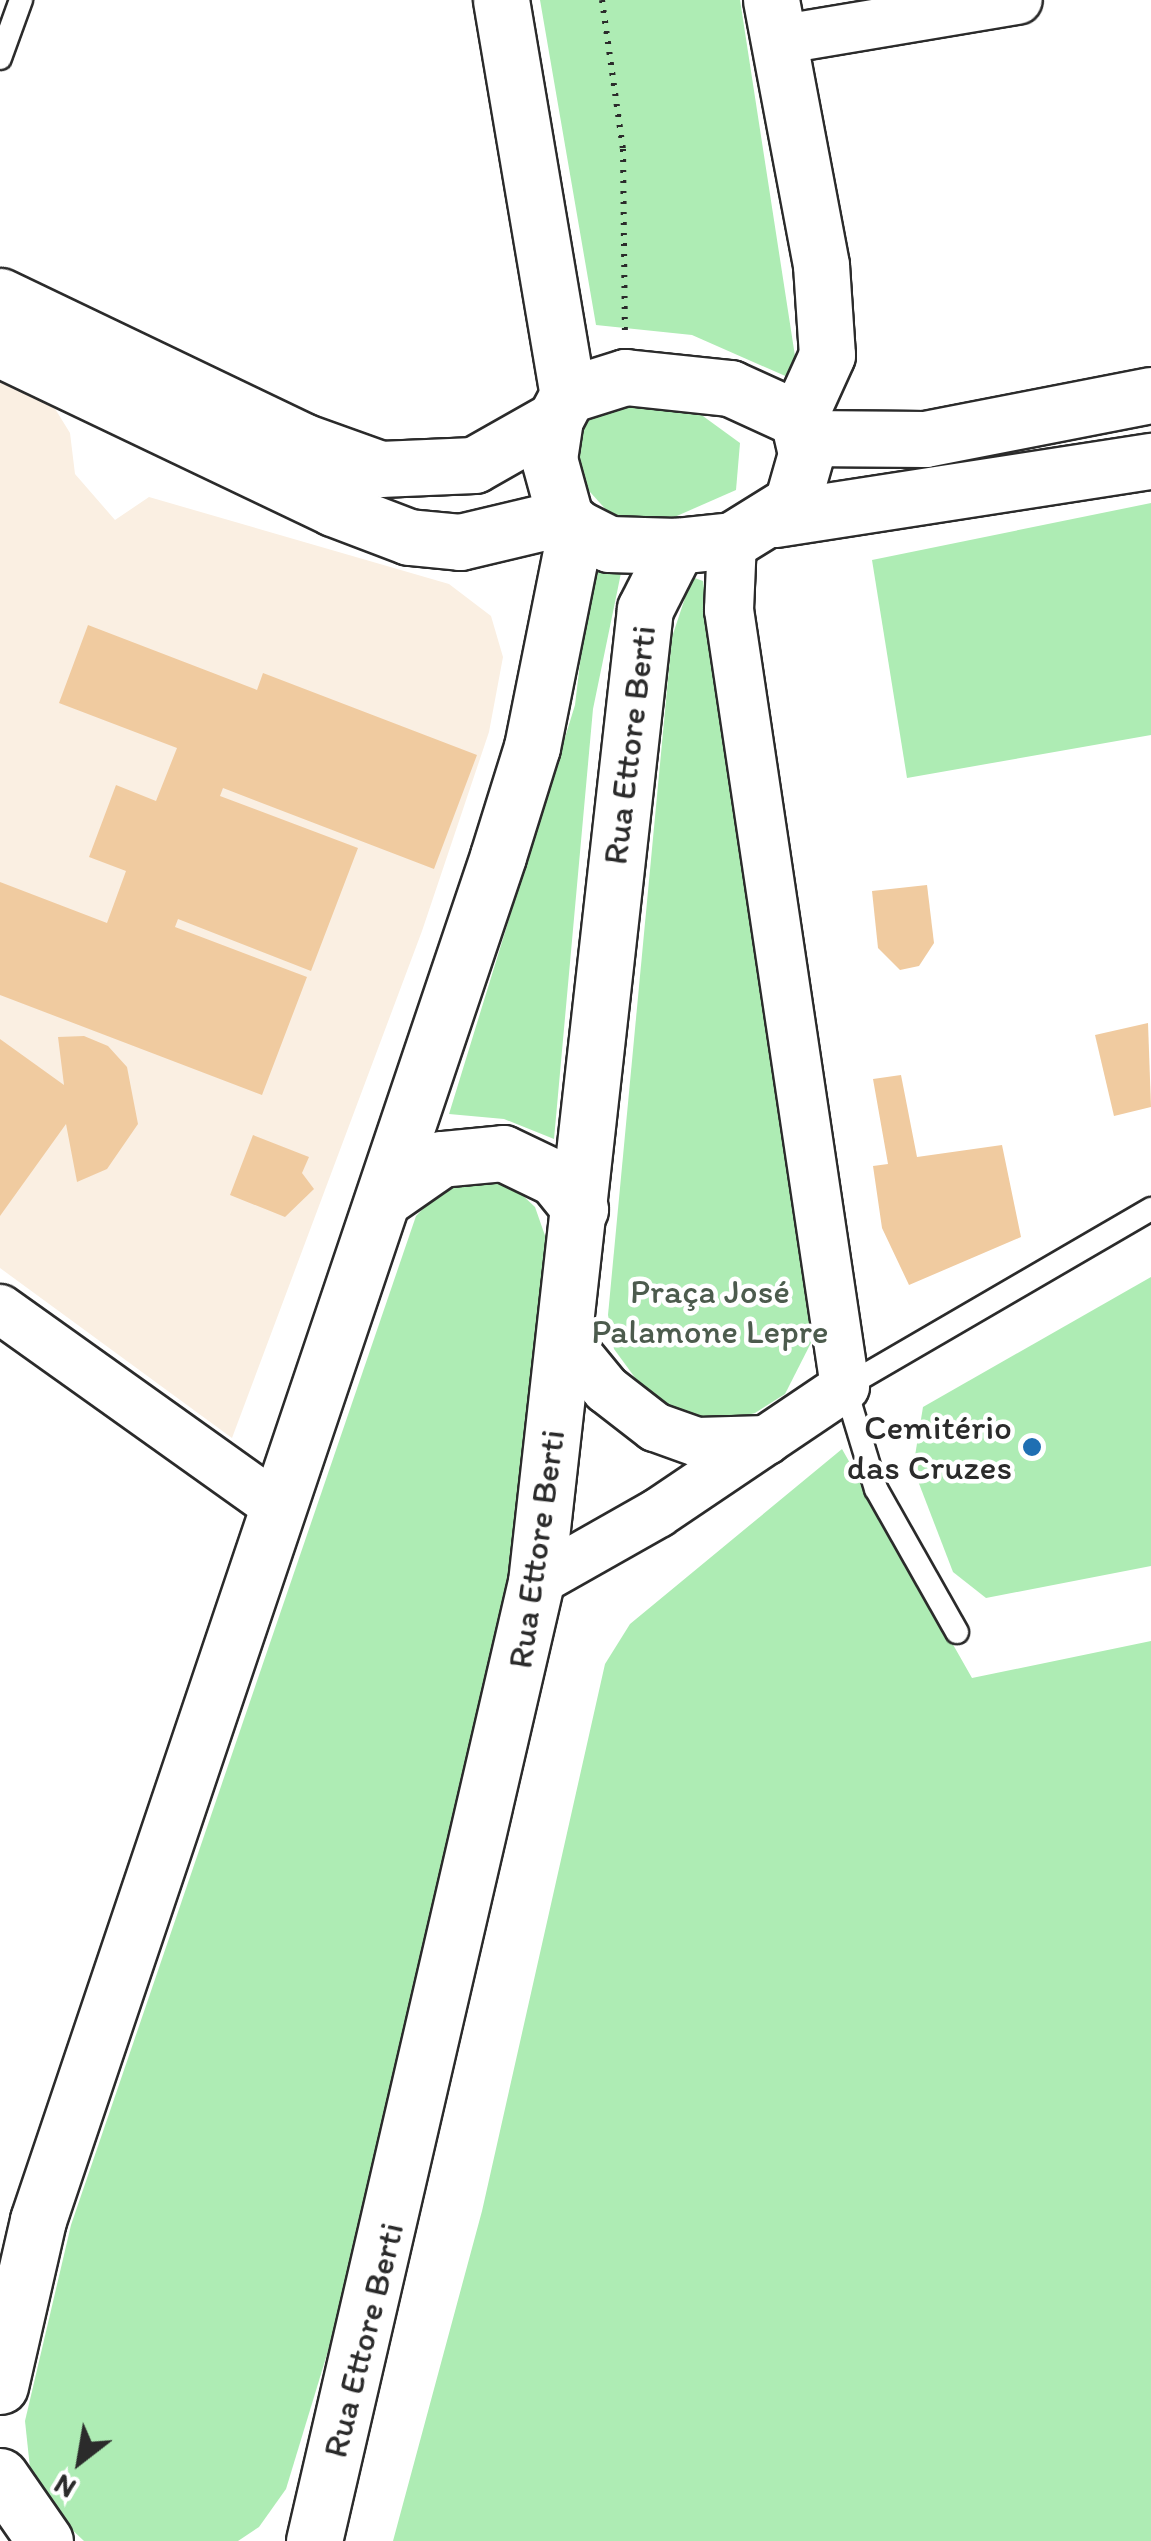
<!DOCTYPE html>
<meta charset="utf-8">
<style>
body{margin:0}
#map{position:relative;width:1151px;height:2541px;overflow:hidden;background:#fff;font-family:Itim,sans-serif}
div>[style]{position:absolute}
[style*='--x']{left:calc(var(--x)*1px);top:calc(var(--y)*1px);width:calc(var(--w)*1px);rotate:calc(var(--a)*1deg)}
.built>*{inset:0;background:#faefe2}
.green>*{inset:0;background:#aeecb4}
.building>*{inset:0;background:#f0cba0}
.path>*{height:6px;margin-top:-3px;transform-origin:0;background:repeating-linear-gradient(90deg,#2b2b2b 0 2.5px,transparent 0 10.5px)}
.roads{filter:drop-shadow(2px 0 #2b2b2b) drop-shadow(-2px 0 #2b2b2b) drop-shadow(0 2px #2b2b2b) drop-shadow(0 -2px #2b2b2b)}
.service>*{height:22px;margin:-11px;padding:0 11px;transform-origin:11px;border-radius:11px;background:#fff}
.minor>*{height:48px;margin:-24px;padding:0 24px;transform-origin:24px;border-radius:24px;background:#fff}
.tertiary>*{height:55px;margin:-27.5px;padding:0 27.5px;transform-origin:27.5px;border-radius:27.5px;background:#fff}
.dots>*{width:28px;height:28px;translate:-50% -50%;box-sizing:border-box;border:5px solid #fff;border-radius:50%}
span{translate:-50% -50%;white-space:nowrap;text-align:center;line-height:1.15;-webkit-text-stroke:9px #fff;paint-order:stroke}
.street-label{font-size:35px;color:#2b2b2b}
.park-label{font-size:35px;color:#4c5b4d}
.poi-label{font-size:35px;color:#2b2b2b}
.right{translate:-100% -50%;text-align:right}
.north{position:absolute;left:30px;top:2411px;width:100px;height:100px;-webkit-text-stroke:8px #fff;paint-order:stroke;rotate:211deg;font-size:28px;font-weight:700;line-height:40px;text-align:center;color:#2b2b2b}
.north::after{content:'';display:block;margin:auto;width:35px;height:45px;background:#2b2b2b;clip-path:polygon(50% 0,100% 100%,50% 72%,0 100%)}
</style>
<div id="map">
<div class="built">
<div style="clip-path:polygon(0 381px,54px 407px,70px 433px,75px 474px,115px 520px,149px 497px,449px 584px,491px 616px,503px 657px,489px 732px,422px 931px,232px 1438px,0 1268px)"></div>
</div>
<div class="green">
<div style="clip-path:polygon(540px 0,740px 0,799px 382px,692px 335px,596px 325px)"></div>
<div style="clip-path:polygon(610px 400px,696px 411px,740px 443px,736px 490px,654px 526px,609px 513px,581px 482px,578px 428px)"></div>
<div style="clip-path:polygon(1151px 503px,1151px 735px,907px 778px,872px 560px)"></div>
<div style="clip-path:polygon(591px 570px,621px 573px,593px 709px,554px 1139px,504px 1119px,449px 1114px,575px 705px)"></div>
<div style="clip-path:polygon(692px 577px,703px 581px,816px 1333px,785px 1394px,755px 1413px,721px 1422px,655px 1405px,614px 1349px,608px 1315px,672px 637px)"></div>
<div style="clip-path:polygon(450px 1181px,496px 1182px,518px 1191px,535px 1207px,550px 1250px,507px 1609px,373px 2203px,286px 2489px,259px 2527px,238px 2541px,84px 2541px,51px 2510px,30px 2468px,25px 2421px,71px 2225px,416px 1216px)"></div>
<div style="clip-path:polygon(1151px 1277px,1151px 1566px,986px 1598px,953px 1572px,913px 1468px,923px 1407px)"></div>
<div style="clip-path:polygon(842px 1449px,972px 1678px,1151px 1641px,1151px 2541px,393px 2541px,482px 2211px,605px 1664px,630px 1624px)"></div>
</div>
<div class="building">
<div style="clip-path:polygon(88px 625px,257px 690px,263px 673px,477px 755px,434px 869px,223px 788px,220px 796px,358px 848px,311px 971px,178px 919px,175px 927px,307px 977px,262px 1095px,0 995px,0 882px,107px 923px,126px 871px,89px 857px,116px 785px,156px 801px,177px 748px,59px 703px)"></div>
<div style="clip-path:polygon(927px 885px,934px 943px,919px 966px,900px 970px,878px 948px,872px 891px)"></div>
<div style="clip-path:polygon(1148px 1023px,1151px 1107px,1114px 1116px,1095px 1035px)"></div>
<div style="clip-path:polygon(84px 1036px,108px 1046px,127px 1067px,138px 1124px,107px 1169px,77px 1182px,66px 1124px,0 1216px,0 1039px,64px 1085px,58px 1037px)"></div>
<div style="clip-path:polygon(901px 1075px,917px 1157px,1002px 1145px,1021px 1237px,909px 1285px,882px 1228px,873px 1166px,888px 1164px,873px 1079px)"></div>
<div style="clip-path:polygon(253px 1135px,309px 1157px,302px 1173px,314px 1189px,285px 1217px,230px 1195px)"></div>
</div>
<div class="path">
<div style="--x:602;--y:0;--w:150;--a:82"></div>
<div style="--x:623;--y:149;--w:183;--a:89.4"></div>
</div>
<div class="roads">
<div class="service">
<div style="--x:0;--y:58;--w:62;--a:-70.1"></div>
<div style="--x:957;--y:1632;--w:164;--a:-119.5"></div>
<div style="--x:876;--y:1489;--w:107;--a:-106.9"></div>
<div style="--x:845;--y:1387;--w:354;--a:-30.2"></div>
</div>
<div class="minor">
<div style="--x:778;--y:40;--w:243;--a:-9.5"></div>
<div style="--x:0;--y:1309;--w:339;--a:35.5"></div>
<div style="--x:565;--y:1339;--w:65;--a:50.6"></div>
<div style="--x:606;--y:1389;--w:62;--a:37.8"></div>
<div style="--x:655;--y:1427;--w:45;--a:19.7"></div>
<div style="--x:697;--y:1442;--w:70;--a:-1.6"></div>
<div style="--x:536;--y:1582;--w:140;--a:-29.5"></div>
<div style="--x:658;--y:1513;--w:225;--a:-34"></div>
<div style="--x:845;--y:1387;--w:786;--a:-98.49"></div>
<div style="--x:729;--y:610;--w:70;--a:-87.5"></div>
</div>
<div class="tertiary">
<div style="--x:501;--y:0;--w:401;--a:80.4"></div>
<div style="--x:771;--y:0;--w:270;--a:79.3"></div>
<div style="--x:821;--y:265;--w:90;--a:86.2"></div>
<div style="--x:827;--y:355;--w:70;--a:114.4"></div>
<div style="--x:0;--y:296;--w:335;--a:25.6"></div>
<div style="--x:302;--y:441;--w:83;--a:19.7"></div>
<div style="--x:380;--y:469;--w:94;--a:-2.4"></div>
<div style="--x:474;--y:465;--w:93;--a:-29.6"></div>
<div style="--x:0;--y:349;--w:369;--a:25.5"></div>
<div style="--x:333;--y:508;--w:81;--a:20.9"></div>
<div style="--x:409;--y:537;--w:51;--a:5.6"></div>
<div style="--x:460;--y:542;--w:108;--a:-13.4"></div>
<div style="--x:625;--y:377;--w:106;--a:6"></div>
<div style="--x:730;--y:388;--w:75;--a:24.5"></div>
<div style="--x:798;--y:419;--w:36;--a:77"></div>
<div style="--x:806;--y:454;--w:51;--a:105.9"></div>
<div style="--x:792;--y:503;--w:70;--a:148.3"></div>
<div style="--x:732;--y:540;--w:55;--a:173.8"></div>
<div style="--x:677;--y:546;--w:68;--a:-178.3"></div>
<div style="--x:609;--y:544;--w:37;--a:-153"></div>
<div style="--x:576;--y:527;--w:15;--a:-138"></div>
<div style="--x:565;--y:517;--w:60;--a:-105.4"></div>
<div style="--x:549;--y:459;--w:40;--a:-81.5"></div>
<div style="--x:555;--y:419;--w:27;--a:-62"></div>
<div style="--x:568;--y:395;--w:60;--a:-17.5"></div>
<div style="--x:805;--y:438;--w:120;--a:0.5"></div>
<div style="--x:925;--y:439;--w:230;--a:-11"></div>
<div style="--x:775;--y:519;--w:380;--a:-8.8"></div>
<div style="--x:385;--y:1198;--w:68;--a:-34.9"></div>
<div style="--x:441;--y:1159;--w:62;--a:-5.5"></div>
<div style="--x:503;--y:1153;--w:58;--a:25.7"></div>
<div style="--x:555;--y:1178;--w:40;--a:51"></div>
<div style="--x:0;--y:2386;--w:170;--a:-77.1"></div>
<div style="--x:38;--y:2220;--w:1439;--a:-71.36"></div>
<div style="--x:498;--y:856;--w:114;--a:-72.7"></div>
<div style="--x:532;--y:747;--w:224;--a:-78.7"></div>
<div style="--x:0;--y:2476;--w:79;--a:55.3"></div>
<div style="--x:314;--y:2541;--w:984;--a:-76.97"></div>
<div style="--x:536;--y:1582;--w:979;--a:-83.61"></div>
<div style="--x:645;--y:609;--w:71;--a:-63.1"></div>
</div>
</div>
<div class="dots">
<div style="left:1032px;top:1447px;background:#1f6fb2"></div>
</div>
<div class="street-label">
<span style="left:629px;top:745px;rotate:-83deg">Rua Ettore Berti</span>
<span style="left:536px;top:1549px;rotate:-82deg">Rua Ettore Berti</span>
<span style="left:363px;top:2340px;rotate:-76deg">Rua Ettore Berti</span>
</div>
<div class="park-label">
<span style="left:710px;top:1311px">Praça José<br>Palamone Lepre</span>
</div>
<div class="poi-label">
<span class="right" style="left:1012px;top:1447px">Cemitério<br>das Cruzes</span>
</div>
<div class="north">N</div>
</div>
